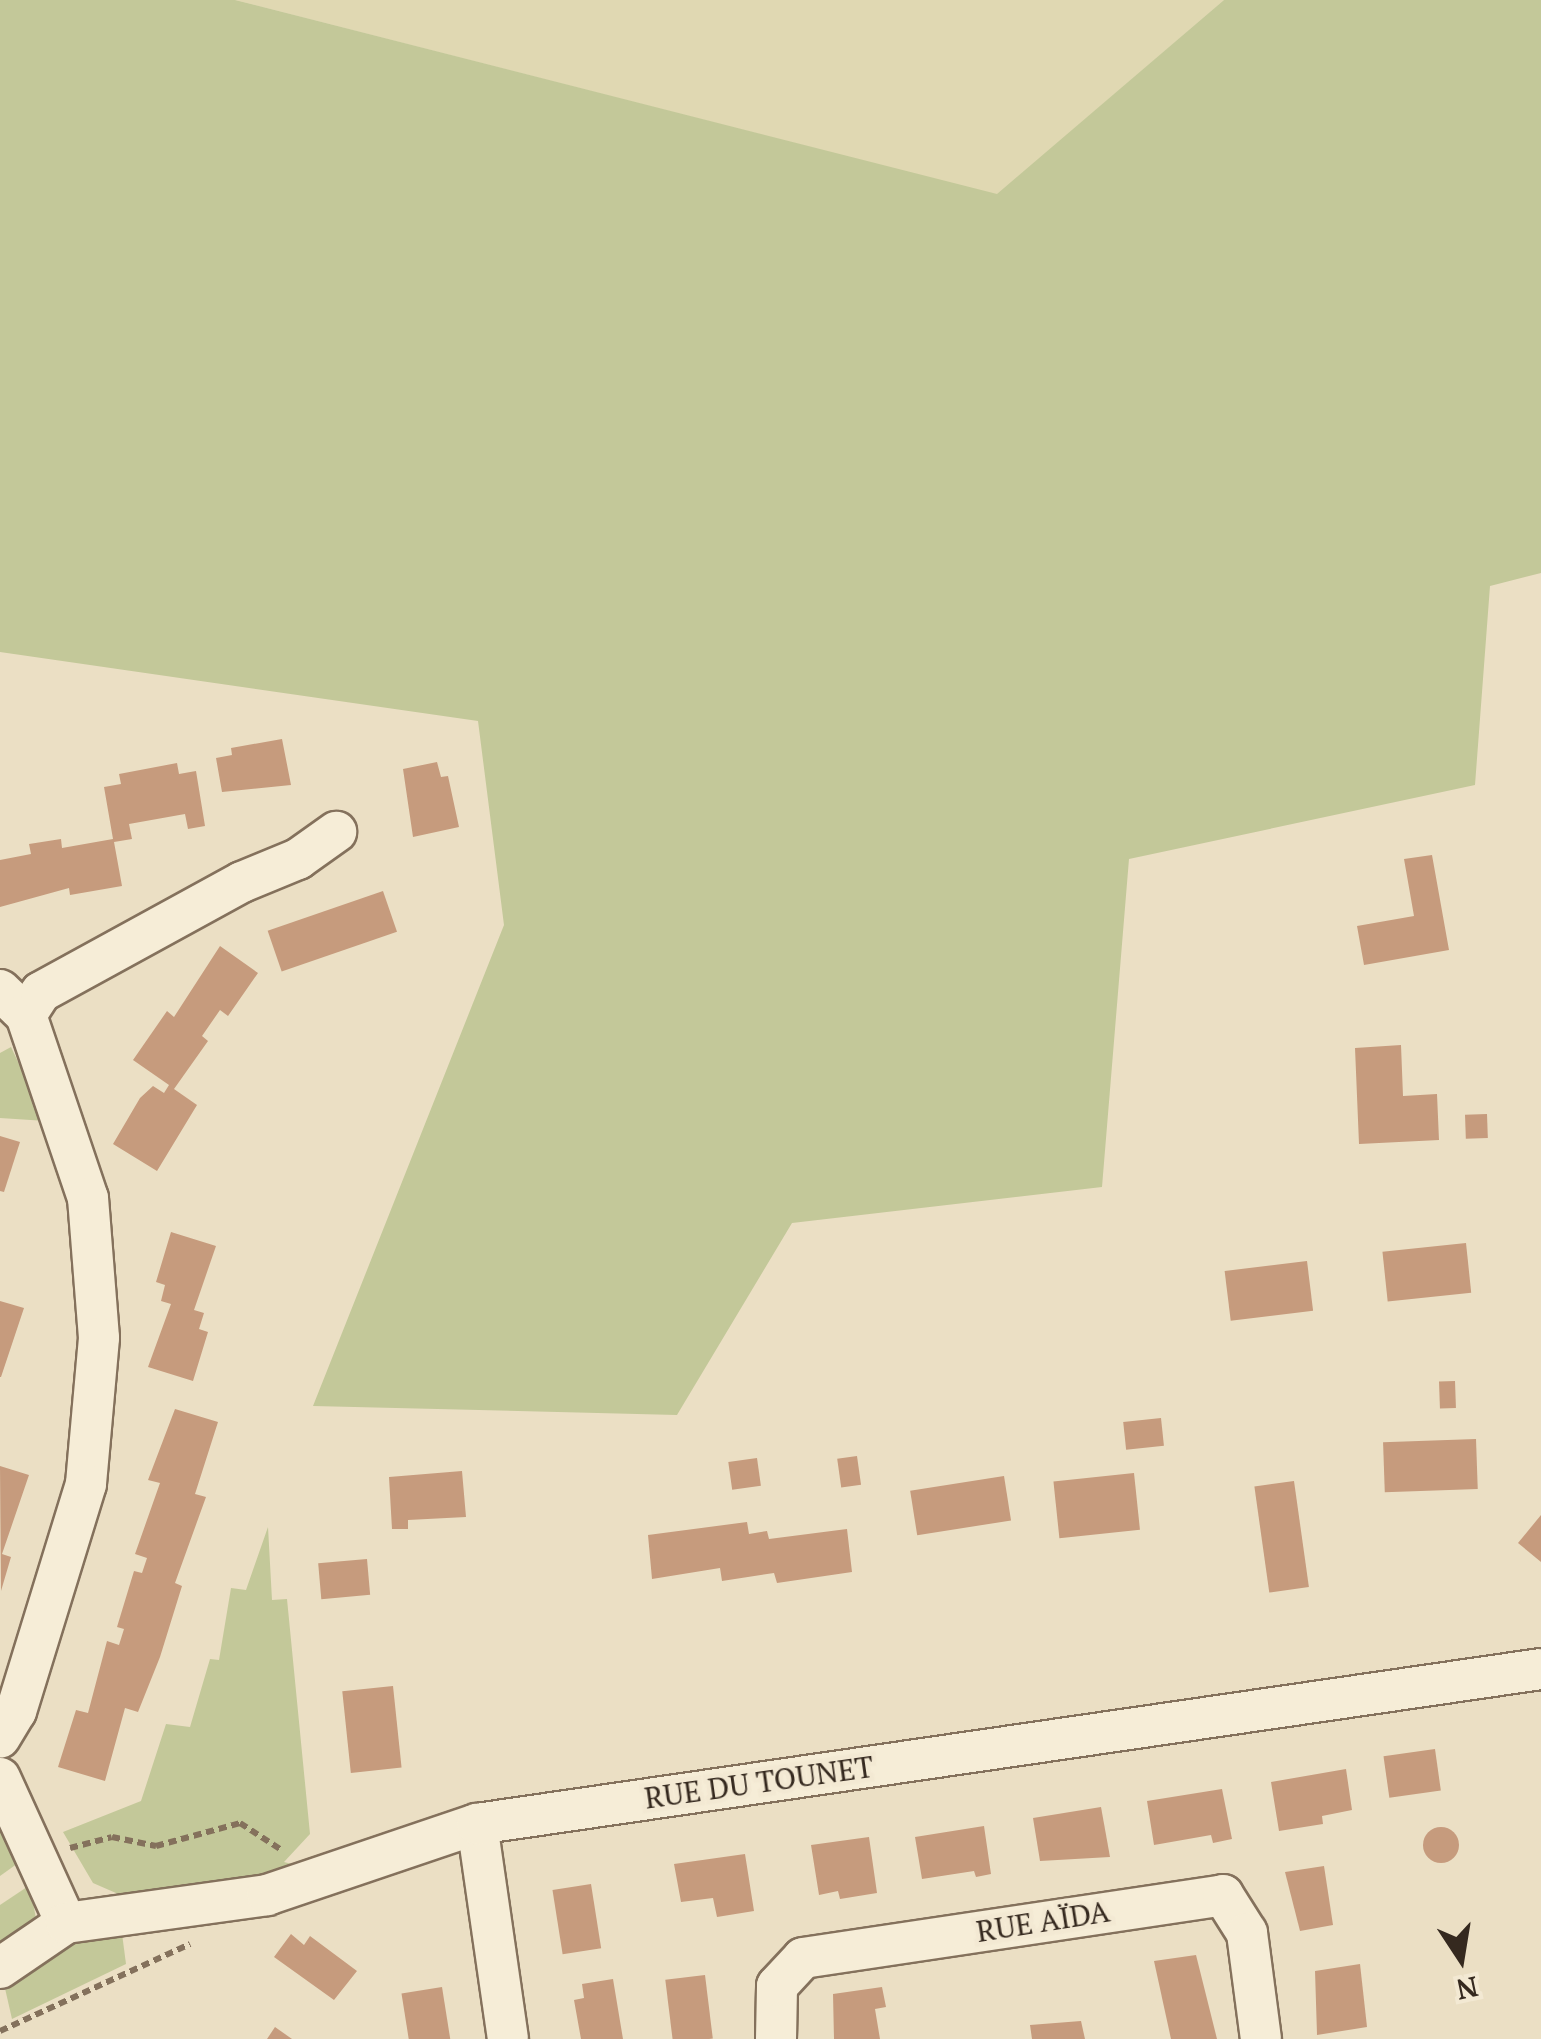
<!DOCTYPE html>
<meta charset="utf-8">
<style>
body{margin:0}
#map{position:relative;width:1541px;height:2039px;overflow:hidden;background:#ebdfc4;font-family:"PT Serif",serif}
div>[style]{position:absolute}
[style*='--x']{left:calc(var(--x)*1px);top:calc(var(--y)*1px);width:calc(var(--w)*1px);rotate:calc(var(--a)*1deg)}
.farmland>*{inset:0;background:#e0d8b2}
.green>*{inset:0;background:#c3c899}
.building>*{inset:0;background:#c69b7d;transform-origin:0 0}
.round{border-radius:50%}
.path>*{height:6px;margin-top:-3px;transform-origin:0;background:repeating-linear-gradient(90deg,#84715c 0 8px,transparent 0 13px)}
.roads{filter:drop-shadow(2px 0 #84715c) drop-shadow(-2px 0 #84715c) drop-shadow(0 2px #84715c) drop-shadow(0 -2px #84715c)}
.minor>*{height:40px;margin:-20px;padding:0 20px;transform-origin:20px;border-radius:20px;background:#f6edd7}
span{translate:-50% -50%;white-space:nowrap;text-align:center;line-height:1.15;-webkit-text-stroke:9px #f3e9d3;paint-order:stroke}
.street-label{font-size:30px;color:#35291f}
.north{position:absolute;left:1411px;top:1909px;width:100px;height:100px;-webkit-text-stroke:8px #f3e9d3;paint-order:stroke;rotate:168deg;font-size:28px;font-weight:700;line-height:40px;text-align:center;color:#35291f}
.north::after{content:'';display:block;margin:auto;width:35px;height:45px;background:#35291f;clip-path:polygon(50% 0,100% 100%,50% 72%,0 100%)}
</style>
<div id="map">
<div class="farmland">
<div style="clip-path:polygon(235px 0,1224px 0,997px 195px)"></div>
</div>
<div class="green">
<div style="clip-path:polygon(0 0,235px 0,997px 194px,1224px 0,1541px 0,1541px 573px,1490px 586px,1475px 785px,1129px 859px,1102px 1187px,792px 1223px,677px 1415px,313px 1406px,504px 925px,478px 721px,0 652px)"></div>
<div style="clip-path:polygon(11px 1047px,46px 1121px,0 1118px,0 1053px)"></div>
<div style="clip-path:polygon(268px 1527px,272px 1600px,287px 1599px,310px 1834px,284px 1862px,299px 1866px,231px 1887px,132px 1900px,93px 1883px,63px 1832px,141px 1801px,166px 1724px,190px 1727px,210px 1659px,219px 1660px,231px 1588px,246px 1590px)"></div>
<div style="clip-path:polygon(0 1820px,21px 1861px,0 1876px)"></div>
<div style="clip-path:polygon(30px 1885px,36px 1919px,0 1951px,0 1905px)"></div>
<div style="clip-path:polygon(121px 1926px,126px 1964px,12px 2019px,4px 1984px,62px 1945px)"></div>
</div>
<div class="building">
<div style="clip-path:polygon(282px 739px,291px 785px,222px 792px,216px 758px,232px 755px,231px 748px)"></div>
<div style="clip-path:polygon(437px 762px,441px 777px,448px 776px,459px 827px,413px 837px,403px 769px)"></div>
<div style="clip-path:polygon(177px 763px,179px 774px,196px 771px,205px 826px,188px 829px,185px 814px,129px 824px,132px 839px,114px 842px,122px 886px,70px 895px,69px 888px,0 907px,0 860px,31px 854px,29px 844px,61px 839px,62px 848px,113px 839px,104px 787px,121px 784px,119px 774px)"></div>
<div style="clip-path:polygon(1432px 855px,1449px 950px,1364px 965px,1357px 926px,1414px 916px,1404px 859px)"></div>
<div style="left:383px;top:891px;width:43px;height:122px;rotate:71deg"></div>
<div style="clip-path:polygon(220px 946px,258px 973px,228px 1016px,220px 1010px,202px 1036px,208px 1041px,174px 1089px,197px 1105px,157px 1171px,113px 1144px,140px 1098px,153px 1086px,164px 1093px,169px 1085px,133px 1060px,167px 1011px,174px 1017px)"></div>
<div style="clip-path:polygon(1401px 1045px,1403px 1096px,1437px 1094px,1439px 1140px,1359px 1144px,1355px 1048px)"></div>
<div style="left:1487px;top:1114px;width:24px;height:22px;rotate:88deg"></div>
<div style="clip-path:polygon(0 1136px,20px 1142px,4px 1192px,0 1191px)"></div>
<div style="clip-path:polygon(171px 1232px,216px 1246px,194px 1310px,204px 1313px,199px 1329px,208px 1332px,193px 1381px,148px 1367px,171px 1304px,161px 1301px,165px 1285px,156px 1282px)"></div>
<div style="left:1466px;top:1243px;width:50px;height:84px;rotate:84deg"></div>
<div style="left:1307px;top:1261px;width:50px;height:83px;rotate:83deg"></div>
<div style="clip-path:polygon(0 1301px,24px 1308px,1px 1377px,0 1377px)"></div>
<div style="left:1455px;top:1381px;width:27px;height:16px;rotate:88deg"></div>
<div style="clip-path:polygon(175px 1409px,218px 1422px,195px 1494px,206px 1497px,175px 1583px,182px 1586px,160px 1657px,138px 1712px,125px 1708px,105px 1781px,58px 1767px,76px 1710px,88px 1713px,107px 1641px,119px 1645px,124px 1629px,117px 1627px,134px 1571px,142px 1573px,147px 1558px,135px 1554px,160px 1483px,148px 1480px)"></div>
<div style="left:1161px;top:1418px;width:28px;height:38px;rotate:84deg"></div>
<div style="left:1476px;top:1439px;width:50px;height:93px;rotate:88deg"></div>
<div style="left:857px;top:1456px;width:29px;height:20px;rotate:82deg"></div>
<div style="left:757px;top:1458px;width:28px;height:29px;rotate:82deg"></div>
<div style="clip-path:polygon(0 1466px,29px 1475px,2px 1554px,11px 1557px,1px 1591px)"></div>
<div style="clip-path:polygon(462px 1471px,466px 1517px,408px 1520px,408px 1529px,392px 1529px,389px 1477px)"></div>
<div style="left:1134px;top:1473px;width:57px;height:81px;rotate:84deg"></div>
<div style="left:1004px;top:1476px;width:45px;height:95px;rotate:81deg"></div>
<div style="left:1294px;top:1481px;width:107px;height:40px;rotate:82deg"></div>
<div style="clip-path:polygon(1541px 1515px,1541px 1562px,1518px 1543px)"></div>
<div style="clip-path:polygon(747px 1522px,749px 1534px,767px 1531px,769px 1539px,847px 1529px,852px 1572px,777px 1583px,774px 1573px,722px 1581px,720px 1568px,652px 1579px,648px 1535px)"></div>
<div style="left:367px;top:1559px;width:36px;height:49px;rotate:85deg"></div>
<div style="left:393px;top:1686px;width:82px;height:51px;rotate:84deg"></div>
<div style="left:1435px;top:1749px;width:42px;height:52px;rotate:82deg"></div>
<div style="clip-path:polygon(1346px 1769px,1352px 1810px,1322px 1816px,1323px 1824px,1279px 1831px,1271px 1782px)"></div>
<div style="clip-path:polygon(1222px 1789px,1232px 1839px,1213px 1843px,1211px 1835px,1154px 1845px,1147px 1801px)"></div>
<div style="clip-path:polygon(1101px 1807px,1110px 1857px,1040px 1861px,1033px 1818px)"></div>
<div style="clip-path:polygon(984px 1826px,991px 1874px,976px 1877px,974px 1871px,922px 1879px,915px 1837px)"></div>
<div class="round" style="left:1423px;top:1827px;width:36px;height:36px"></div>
<div style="clip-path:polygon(869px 1837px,877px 1893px,840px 1899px,838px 1891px,819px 1895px,811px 1845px)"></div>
<div style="clip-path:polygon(745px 1854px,754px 1911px,717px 1917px,713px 1898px,681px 1902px,674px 1864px)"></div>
<div style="clip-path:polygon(1324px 1866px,1333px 1925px,1300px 1931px,1285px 1872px)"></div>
<div style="left:591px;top:1884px;width:65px;height:39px;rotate:81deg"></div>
<div style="clip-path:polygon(291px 1934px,304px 1945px,310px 1936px,357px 1971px,334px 2000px,274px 1957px)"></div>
<div style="clip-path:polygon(1196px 1955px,1217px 2039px,1171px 2039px,1154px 1961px)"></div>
<div style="clip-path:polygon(1360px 1964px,1367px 2027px,1317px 2035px,1315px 1971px)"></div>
<div style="left:705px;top:1975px;width:64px;height:40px;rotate:83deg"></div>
<div style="clip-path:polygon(613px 1979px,623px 2039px,581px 2039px,574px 2000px,584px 1998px,582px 1984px)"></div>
<div style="left:442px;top:1987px;width:53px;height:41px;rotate:81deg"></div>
<div style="clip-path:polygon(882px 1987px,886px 2007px,875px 2009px,880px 2039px,834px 2039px,833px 1994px)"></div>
<div style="clip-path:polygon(1081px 2021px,1085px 2039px,1032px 2039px,1030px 2025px)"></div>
<div style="clip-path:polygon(275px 2027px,292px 2039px,267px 2039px)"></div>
</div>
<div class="path">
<div style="--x:70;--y:1848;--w:43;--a:-14.7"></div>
<div style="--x:112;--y:1837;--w:45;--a:11.6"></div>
<div style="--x:156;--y:1846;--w:87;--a:-15.3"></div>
<div style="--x:240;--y:1823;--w:51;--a:33.1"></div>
<div style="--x:0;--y:2031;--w:209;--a:-24.6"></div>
</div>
<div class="roads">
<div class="minor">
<div style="--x:0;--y:990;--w:36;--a:44"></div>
<div style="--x:26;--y:1015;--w:193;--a:71.3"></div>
<div style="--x:88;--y:1198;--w:140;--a:85.5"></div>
<div style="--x:99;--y:1338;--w:147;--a:95.1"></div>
<div style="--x:86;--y:1484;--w:238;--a:107.1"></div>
<div style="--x:16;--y:1711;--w:31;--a:121"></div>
<div style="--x:26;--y:1015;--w:27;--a:-57"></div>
<div style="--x:41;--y:992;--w:229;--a:-28.7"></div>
<div style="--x:242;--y:882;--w:61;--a:-22.3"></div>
<div style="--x:298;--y:859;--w:47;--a:-35.4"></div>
<div style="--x:0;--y:1778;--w:159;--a:65.5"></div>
<div style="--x:477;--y:1824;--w:217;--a:81.8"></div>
<div style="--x:0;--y:1968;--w:80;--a:-34.3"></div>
<div style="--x:66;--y:1923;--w:203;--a:-7.9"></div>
<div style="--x:267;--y:1895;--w:222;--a:-18.7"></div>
<div style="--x:477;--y:1824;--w:1075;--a:-8.29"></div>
<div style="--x:776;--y:2039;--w:53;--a:-88.9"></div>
<div style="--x:777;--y:1986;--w:38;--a:-47"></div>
<div style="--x:803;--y:1958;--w:425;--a:-8.5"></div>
<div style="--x:1223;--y:1895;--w:45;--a:57.7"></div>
<div style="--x:1247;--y:1933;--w:107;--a:82.5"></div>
</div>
</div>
<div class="street-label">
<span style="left:759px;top:1782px;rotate:-8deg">RUE DU TOUNET</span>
<span style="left:1043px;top:1921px;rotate:-9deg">RUE AÏDA</span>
</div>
<div class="north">N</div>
</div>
